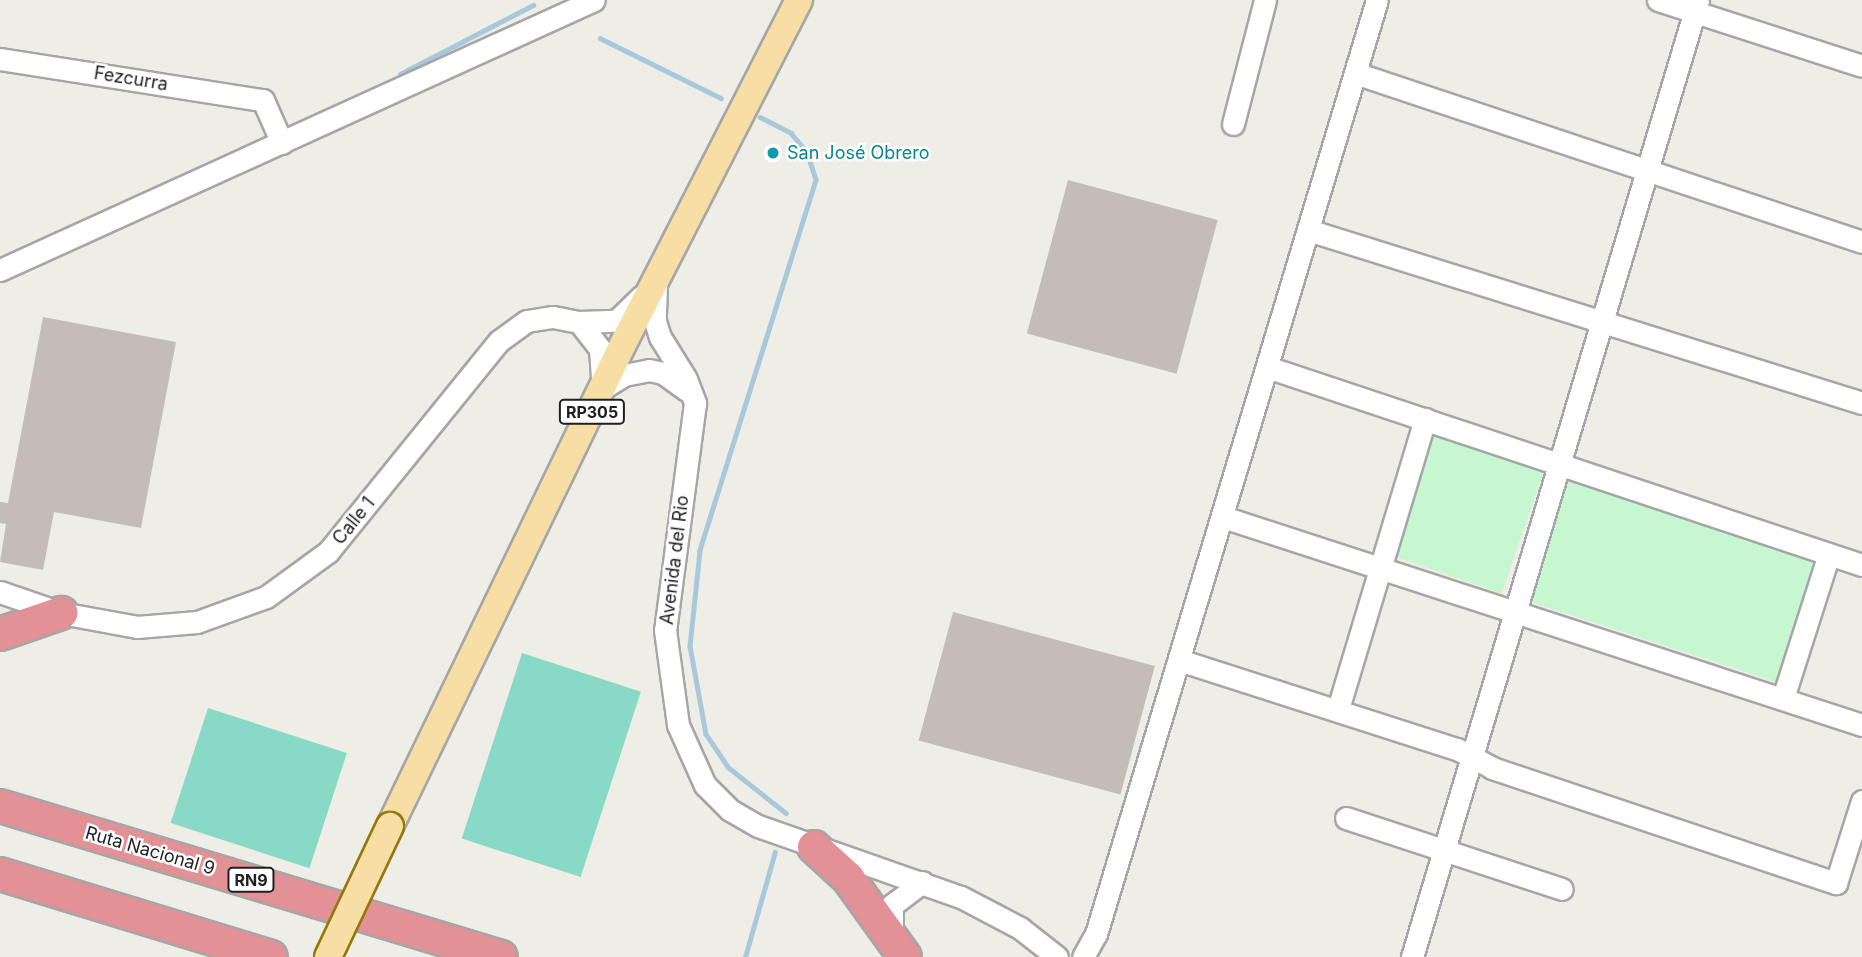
<!DOCTYPE html>
<meta charset="utf-8">
<style>
body{margin:0}
#map{position:relative;width:1862px;height:957px;overflow:hidden;background:#efeee6;font-family:Inter,sans-serif}
div>[style]{position:absolute}
[style*='--x']{left:calc(var(--x)*1px);top:calc(var(--y)*1px);width:calc(var(--w)*1px);rotate:calc(var(--a)*1deg)}
.park>*{inset:0;background:#c6f7d0;transform-origin:0 0}
.pitch>*{inset:0;background:#88dac6;transform-origin:0 0}
.stream>*{height:4.5px;margin:-2.25px;padding:0 2.25px;transform-origin:2.25px;border-radius:2.25px;background:#a9c9db}
.building>*{inset:0;background:#c4bdb6;transform-origin:0 0}
.roads{filter:drop-shadow(2px 0 #a6a6a6) drop-shadow(-2px 0 #a6a6a6) drop-shadow(0 2px #a6a6a6) drop-shadow(0 -2px #a6a6a6)}
.minor>*{height:21px;margin:-10.5px;padding:0 10.5px;transform-origin:10.5px;border-radius:10.5px;background:#fff}
.major>*{height:26px;margin:-13px;padding:0 13px;transform-origin:13px;border-radius:13px;background:#f7dea4}
.highway>*{height:32px;margin:-16px;padding:0 16px;transform-origin:16px;border-radius:16px;background:#e29296}
.bridges{filter:drop-shadow(2px 0 #937808) drop-shadow(-2px 0 #937808) drop-shadow(0 2px #937808) drop-shadow(0 -2px #937808)}
.major-bridge>*{height:26px;margin:-13px;padding:0 13px;transform-origin:13px;border-radius:13px;background:#f7dea4}
.dots>*{width:19px;height:19px;translate:-50% -50%;box-sizing:border-box;border:4px solid #fff;border-radius:50%}
span{translate:-50% -50%;white-space:nowrap;text-align:center;line-height:1.15;-webkit-text-stroke:5px #fff;paint-order:stroke}
.shield-label span{padding:2px 5px;background:#fff;border:2px solid;border-radius:5px;-webkit-text-stroke-width:0}
.shield-label{font-size:16px;color:#1f1f1f;font-weight:700}
.street-label{font-size:18px;color:#1f1f1f}
.culture-label{font-size:18px;color:#0d838f}
.left{translate:0 -50%;text-align:left}
</style>
<div id="map">
<div class="park">
<div style="left:1429px;top:433px;width:121px;height:128px;rotate:19deg"></div>
<div style="left:1566px;top:480px;width:263px;height:127px;rotate:18deg"></div>
</div>
<div class="pitch">
<div style="left:522px;top:653px;width:125px;height:195px;rotate:18deg"></div>
<div style="left:208px;top:708px;width:146px;height:121px;rotate:18deg"></div>
</div>
<div class="stream">
<div style="--x:600;--y:38;--w:135;--a:26.4"></div>
<div style="--x:400;--y:74;--w:150;--a:-27.4"></div>
<div style="--x:760;--y:117;--w:35;--a:27"></div>
<div style="--x:791;--y:133;--w:25;--a:50"></div>
<div style="--x:807;--y:152;--w:29;--a:72"></div>
<div style="--x:816;--y:180;--w:389;--a:107.4"></div>
<div style="--x:700;--y:551;--w:96;--a:96"></div>
<div style="--x:690;--y:646;--w:89;--a:79.7"></div>
<div style="--x:706;--y:734;--w:40;--a:56"></div>
<div style="--x:728;--y:767;--w:74;--a:38.4"></div>
<div style="--x:745;--y:957;--w:109;--a:-74.1"></div>
</div>
<div class="building">
<div style="left:1068px;top:180px;width:155px;height:159px;rotate:15deg"></div>
<div style="clip-path:polygon(43px 317px,176px 342px,141px 528px,54px 512px,43px 570px,0 562px,6px 524px,0 523px,0 502px,8px 503px)"></div>
<div style="left:953px;top:612px;width:209px;height:133px;rotate:15deg"></div>
</div>
<div class="roads">
<div class="minor">
<div style="--x:1658;--y:0;--w:214;--a:17.9"></div>
<div style="--x:0;--y:59;--w:266;--a:8.9"></div>
<div style="--x:263;--y:100;--w:47;--a:66.2"></div>
<div style="--x:1355;--y:73;--w:534;--a:18.43"></div>
<div style="--x:1233;--y:124;--w:128;--a:-75.5"></div>
<div style="--x:1308;--y:230;--w:580;--a:17.34"></div>
<div style="--x:0;--y:270;--w:652;--a:-24.44"></div>
<div style="--x:656;--y:285;--w:36;--a:92"></div>
<div style="--x:655;--y:321;--w:17;--a:73"></div>
<div style="--x:660;--y:337;--w:49;--a:58.2"></div>
<div style="--x:686;--y:379;--w:26;--a:69"></div>
<div style="--x:695;--y:403;--w:229;--a:97.5"></div>
<div style="--x:665;--y:630;--w:96;--a:82.2"></div>
<div style="--x:678;--y:725;--w:66;--a:65.8"></div>
<div style="--x:705;--y:785;--w:35;--a:45"></div>
<div style="--x:730;--y:810;--w:32;--a:30"></div>
<div style="--x:758;--y:826;--w:215;--a:19.3"></div>
<div style="--x:961;--y:897;--w:67;--a:27.7"></div>
<div style="--x:1020;--y:928;--w:47;--a:38.1"></div>
<div style="--x:579;--y:322;--w:37;--a:-2"></div>
<div style="--x:616;--y:321;--w:36;--a:-44"></div>
<div style="--x:1267;--y:367;--w:627;--a:18.41"></div>
<div style="--x:1223;--y:517;--w:672;--a:18.03"></div>
<div style="--x:0;--y:592;--w:65;--a:19"></div>
<div style="--x:61;--y:613;--w:77;--a:10.4"></div>
<div style="--x:137;--y:627;--w:60;--a:-4.8"></div>
<div style="--x:197;--y:622;--w:73;--a:-19.9"></div>
<div style="--x:266;--y:597;--w:77;--a:-36"></div>
<div style="--x:328;--y:552;--w:272;--a:-51"></div>
<div style="--x:499;--y:341;--w:34;--a:-36"></div>
<div style="--x:527;--y:321;--w:26;--a:-9"></div>
<div style="--x:553;--y:317;--w:26;--a:11"></div>
<div style="--x:579;--y:322;--w:34;--a:52"></div>
<div style="--x:600;--y:349;--w:39;--a:86"></div>
<div style="--x:603;--y:388;--w:25;--a:-32"></div>
<div style="--x:624;--y:375;--w:25;--a:-11"></div>
<div style="--x:649;--y:370;--w:14;--a:12"></div>
<div style="--x:663;--y:373;--w:29;--a:36"></div>
<div style="--x:1179;--y:660;--w:292;--a:17.8"></div>
<div style="--x:1457;--y:749;--w:40;--a:28"></div>
<div style="--x:1492;--y:768;--w:363;--a:18.5"></div>
<div style="--x:1836;--y:883;--w:86;--a:-72.4"></div>
<div style="--x:1783;--y:698;--w:151;--a:-72.3"></div>
<div style="--x:1338;--y:709;--w:303;--a:-73.3"></div>
<div style="--x:1346;--y:818;--w:227;--a:18.2"></div>
<div style="--x:892;--y:938;--w:33;--a:-90"></div>
<div style="--x:892;--y:905;--w:38;--a:-37"></div>
<div style="--x:1083;--y:957;--w:26;--a:-61"></div>
<div style="--x:1096;--y:934;--w:975;--a:-73.26"></div>
<div style="--x:1412;--y:957;--w:999;--a:-73.36"></div>
</div>
<div class="major">
<div style="--x:390;--y:826;--w:535;--a:-64.2"></div>
<div style="--x:623;--y:344;--w:386;--a:-62.9"></div>
</div>
<div class="highway">
<div style="--x:0;--y:634;--w:65;--a:-19"></div>
<div style="--x:0;--y:806;--w:523;--a:16.77"></div>
<div style="--x:814;--y:847;--w:46;--a:42.4"></div>
<div style="--x:848;--y:878;--w:97;--a:54.2"></div>
<div style="--x:0;--y:874;--w:283;--a:17"></div>
</div>
</div>
<div class="bridges">
<div class="major-bridge">
<div style="--x:328;--y:957;--w:145;--a:-64.7"></div>
</div>
</div>
<div class="dots">
<div style="left:773px;top:153px;background:#0f9aa8"></div>
</div>
<div class="shield-label">
<span style="left:592px;top:412px">RP305</span>
<span style="left:251px;top:880px">RN9</span>
</div>
<div class="street-label">
<span style="left:131px;top:79px;rotate:9deg">Fezcurra</span>
<span style="left:354px;top:521px;rotate:-51deg">Calle 1</span>
<span style="left:675px;top:560px;rotate:-83deg">Avenida del Rio</span>
<span style="left:150px;top:851px;rotate:16deg">Ruta Nacional 9</span>
</div>
<div class="culture-label">
<span class="left" style="left:787px;top:153px">San José Obrero</span>
</div>
</div>
